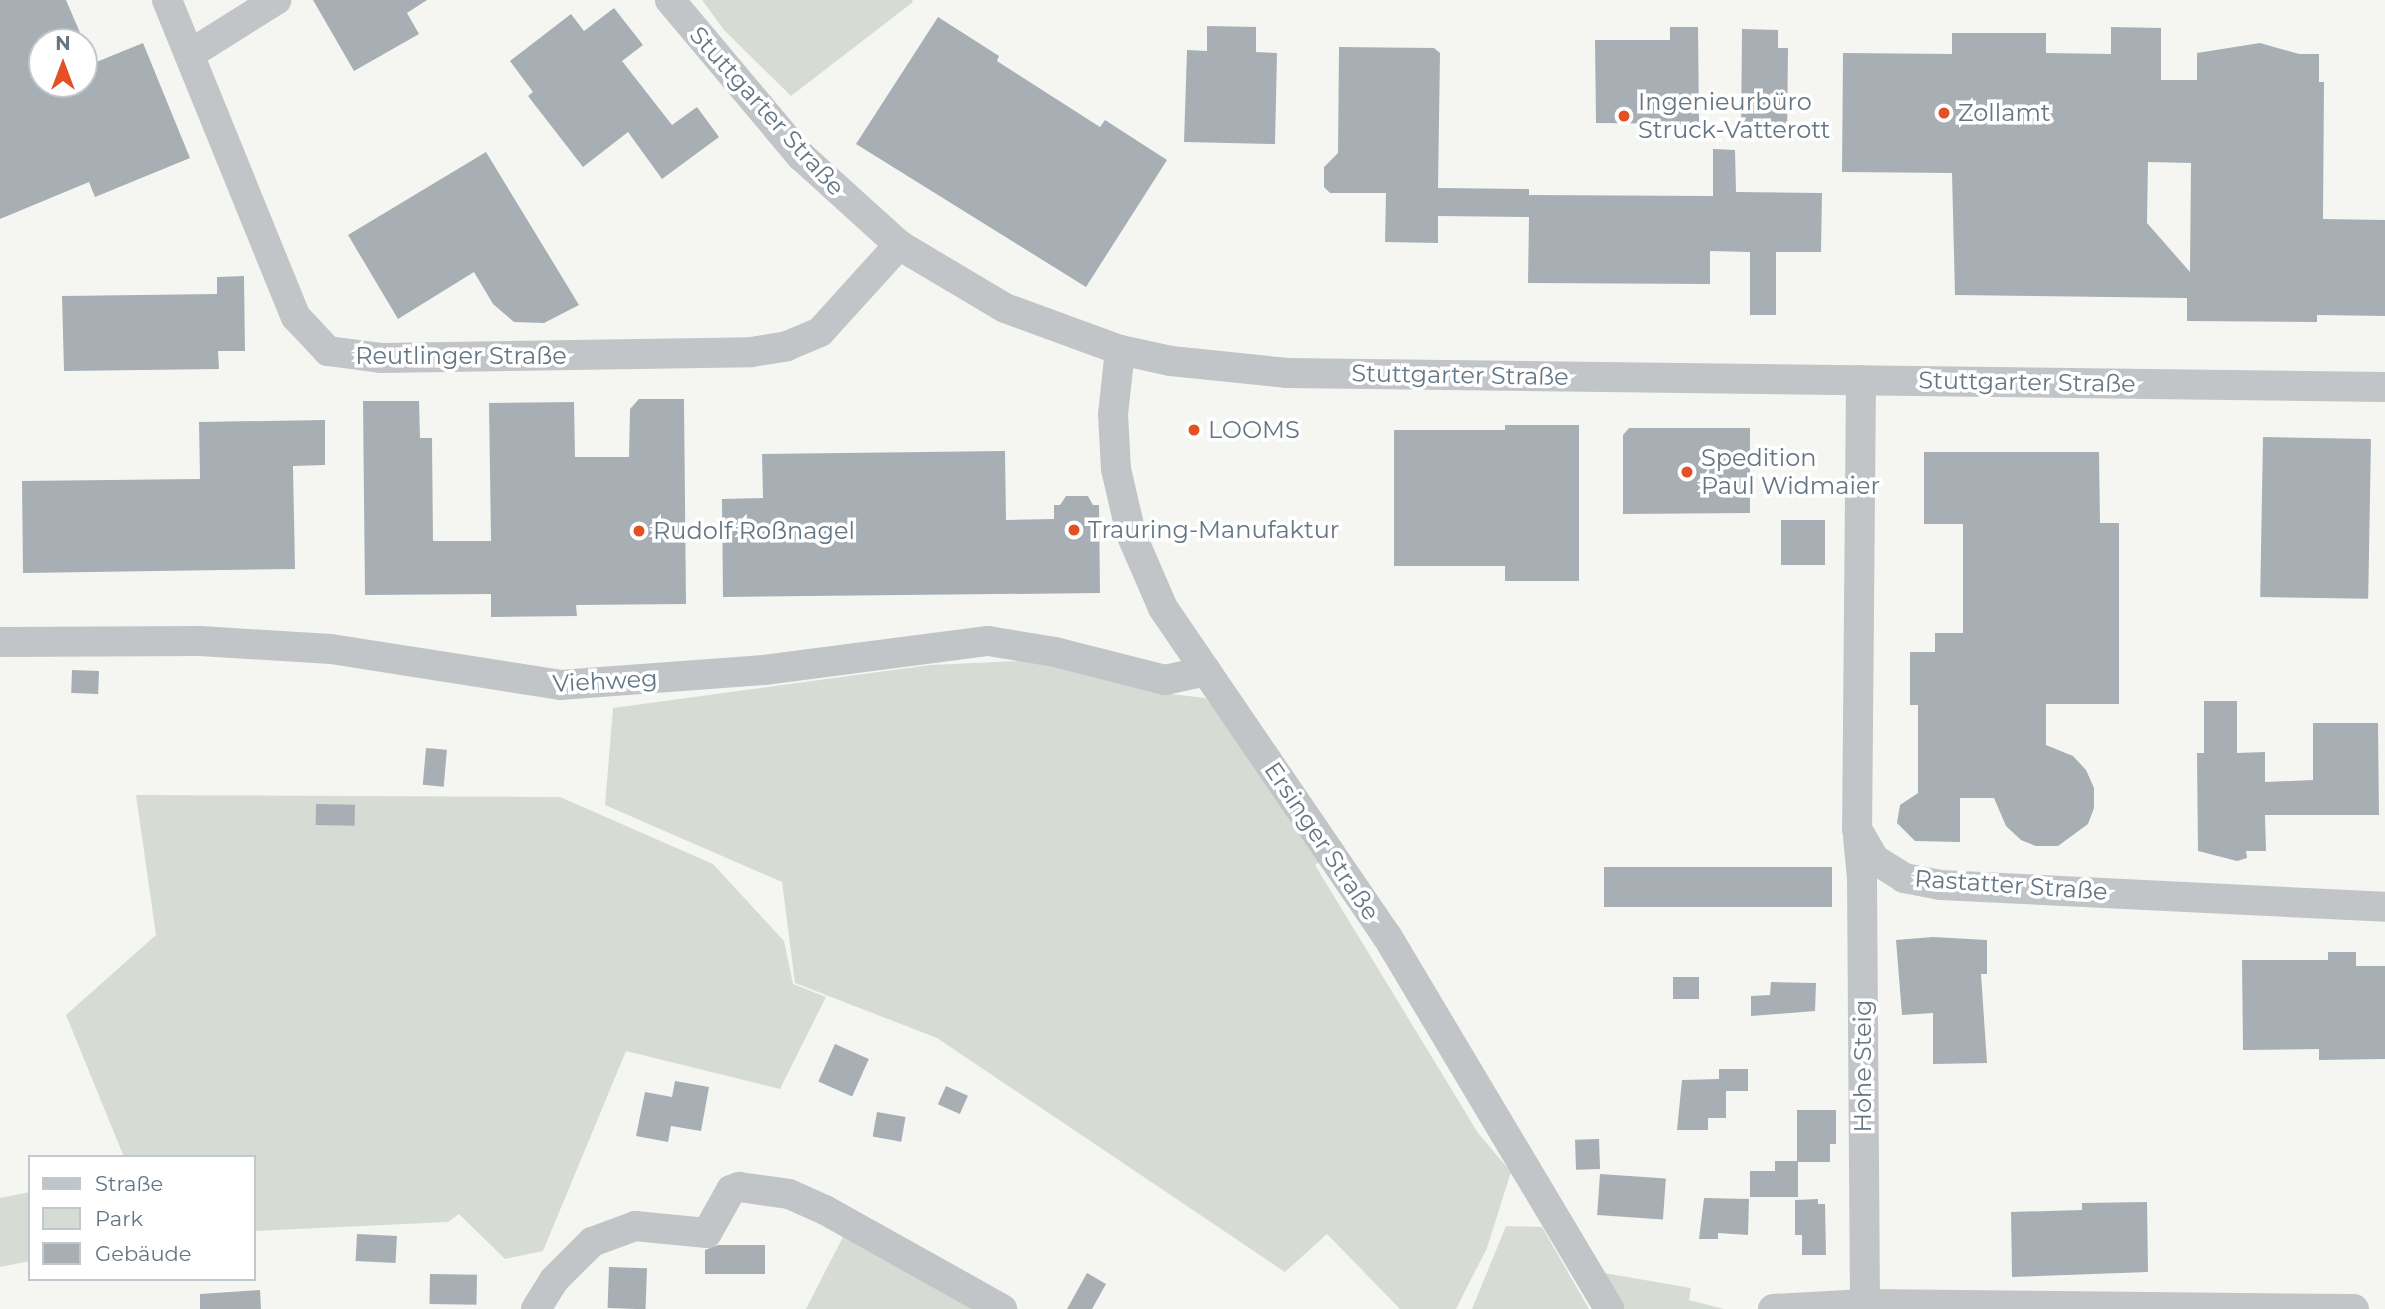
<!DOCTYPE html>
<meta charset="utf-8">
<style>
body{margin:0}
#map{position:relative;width:2385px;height:1309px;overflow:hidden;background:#f5f6f2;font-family:Montserrat,sans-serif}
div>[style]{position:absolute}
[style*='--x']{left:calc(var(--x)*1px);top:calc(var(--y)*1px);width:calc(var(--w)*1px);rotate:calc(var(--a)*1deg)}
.green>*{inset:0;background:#d6dcd3}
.building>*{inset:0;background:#a7afb4;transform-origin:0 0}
.minor>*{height:30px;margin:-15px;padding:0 15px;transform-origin:15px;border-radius:15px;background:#c1c5c8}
.dots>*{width:19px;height:19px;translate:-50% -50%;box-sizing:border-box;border:4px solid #fff;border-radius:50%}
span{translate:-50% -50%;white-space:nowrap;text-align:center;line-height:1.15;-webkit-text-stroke:7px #fff;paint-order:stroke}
.poi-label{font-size:24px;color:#647583}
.left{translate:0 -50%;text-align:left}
.street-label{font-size:24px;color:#647583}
.legend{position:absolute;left:28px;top:1155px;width:228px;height:126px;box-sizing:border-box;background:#fff;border:2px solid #c1c8cd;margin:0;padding:9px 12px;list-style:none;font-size:21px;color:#647583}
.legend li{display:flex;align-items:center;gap:14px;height:35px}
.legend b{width:35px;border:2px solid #c1c8cd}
.north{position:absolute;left:28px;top:28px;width:70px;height:70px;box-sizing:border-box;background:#fff;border:2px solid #c1c8cd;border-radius:50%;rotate:0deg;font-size:19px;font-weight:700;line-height:28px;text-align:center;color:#647583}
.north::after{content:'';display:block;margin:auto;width:24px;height:32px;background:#e35024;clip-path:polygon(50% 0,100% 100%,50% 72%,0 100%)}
</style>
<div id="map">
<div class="green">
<div style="clip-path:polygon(702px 0,912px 0,913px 2px,791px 96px,724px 30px)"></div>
<div style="clip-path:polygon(1063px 659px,1163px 693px,1205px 698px,1220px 713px,1323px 860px,1315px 865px,1478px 1133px,1511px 1172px,1487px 1248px,1456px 1309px,1400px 1309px,1327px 1234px,1285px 1272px,937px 1038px,795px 983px,782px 882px,605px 805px,613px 708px,930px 665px)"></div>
<div style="clip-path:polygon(136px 795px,560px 797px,713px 864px,784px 941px,793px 984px,826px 997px,780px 1089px,626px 1051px,543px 1251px,505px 1259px,459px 1214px,448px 1222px,254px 1231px,254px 1157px,124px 1157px,66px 1015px,156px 935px)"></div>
<div style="clip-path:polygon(30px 1192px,30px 1261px,0 1267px,0 1198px)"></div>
<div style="clip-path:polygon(1506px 1226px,1542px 1227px,1589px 1309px,1472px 1309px)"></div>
<div style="clip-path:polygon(847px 1229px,988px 1309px,806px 1309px)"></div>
<div style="clip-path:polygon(1598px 1272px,1691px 1288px,1689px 1300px,1724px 1309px,1620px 1309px)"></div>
</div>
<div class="building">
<div style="clip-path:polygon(0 0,66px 0,84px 42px,42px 42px,42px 84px,84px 84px,84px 67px,143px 43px,190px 158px,95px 197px,89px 182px,0 219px)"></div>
<div style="clip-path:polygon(313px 0,427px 0,407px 13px,419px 34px,354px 71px)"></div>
<div style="clip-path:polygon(614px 8px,643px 45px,622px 61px,672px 125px,697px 107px,719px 137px,662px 179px,628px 132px,583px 167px,528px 96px,533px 92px,510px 61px,571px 14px,584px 31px)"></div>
<div style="clip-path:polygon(938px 17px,999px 56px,997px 61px,1100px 127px,1105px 120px,1167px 160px,1086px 287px,856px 144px)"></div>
<div style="clip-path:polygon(1207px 26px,1256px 27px,1256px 52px,1277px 53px,1275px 144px,1184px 142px,1187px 50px,1207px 51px)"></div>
<div style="clip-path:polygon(1670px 27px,1698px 27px,1699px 124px,1596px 123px,1595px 40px,1670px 40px)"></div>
<div style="clip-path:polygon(evenodd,2111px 27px,2161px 28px,2161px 80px,2197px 80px,2197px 53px,2260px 43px,2299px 54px,2319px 54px,2319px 82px,2324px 82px,2323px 219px,2385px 220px,2385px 316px,2317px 315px,2317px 322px,2187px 321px,2187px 298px,1955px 295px,1952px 173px,1842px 172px,1843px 53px,1952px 54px,1952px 33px,2046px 33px,2046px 53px,2111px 54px,2111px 27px,2148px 162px,2191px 163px,2190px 272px,2147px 223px,2148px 162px)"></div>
<div style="clip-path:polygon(1742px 29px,1778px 30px,1778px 48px,1788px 48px,1787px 140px,1741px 140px)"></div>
<div style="clip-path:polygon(1339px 47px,1434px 48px,1440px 53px,1438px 188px,1529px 189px,1529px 195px,1713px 196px,1713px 149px,1735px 150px,1736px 192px,1822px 193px,1821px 252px,1776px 252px,1776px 315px,1750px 315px,1750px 252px,1710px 251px,1710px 284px,1528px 283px,1529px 217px,1438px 216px,1438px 243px,1385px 242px,1386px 193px,1330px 193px,1324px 187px,1324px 167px,1338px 153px)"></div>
<div style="clip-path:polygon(486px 152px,579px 305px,544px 323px,514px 322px,493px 304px,474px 272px,398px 319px,348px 235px)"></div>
<div style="clip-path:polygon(244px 276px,245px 351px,218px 351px,219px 369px,64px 371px,62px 296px,217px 294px,217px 277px)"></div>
<div style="clip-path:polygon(639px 399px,684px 399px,686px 604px,576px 605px,577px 616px,491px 617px,491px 594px,365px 595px,363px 401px,419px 401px,420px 438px,432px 438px,433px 541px,491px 541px,489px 403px,574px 402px,575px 457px,629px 457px,630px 409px)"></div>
<div style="clip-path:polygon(325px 420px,325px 465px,293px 466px,295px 569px,23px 573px,22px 481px,200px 479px,199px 422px)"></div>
<div style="clip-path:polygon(1505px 425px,1579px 425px,1579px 581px,1505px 581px,1505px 566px,1394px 566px,1394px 430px,1505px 430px)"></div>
<div style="clip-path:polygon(1629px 428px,1750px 428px,1750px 513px,1623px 514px,1623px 435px)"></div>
<div style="left:2263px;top:437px;width:108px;height:160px;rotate:1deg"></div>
<div style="clip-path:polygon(1005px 451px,1006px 520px,1054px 519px,1054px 505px,1060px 505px,1066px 496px,1088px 496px,1093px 505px,1099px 505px,1100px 593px,723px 597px,722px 499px,763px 498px,762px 454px)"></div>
<div style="clip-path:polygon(1924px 452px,2099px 452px,2100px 523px,2119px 523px,2119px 704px,2046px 704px,2046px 745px,2073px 756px,2086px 770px,2094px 788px,2094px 808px,2088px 824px,2058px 846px,2036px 846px,2021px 840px,2006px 826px,1994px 798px,1960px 798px,1960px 842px,1915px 841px,1897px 823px,1900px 805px,1918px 793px,1918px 705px,1910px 705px,1910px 652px,1935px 652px,1935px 633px,1963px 633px,1963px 524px,1924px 524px)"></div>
<div style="left:1825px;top:520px;width:45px;height:44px;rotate:90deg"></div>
<div style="left:72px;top:670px;width:27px;height:23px;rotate:2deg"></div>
<div style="clip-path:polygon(2204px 701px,2237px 701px,2237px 753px,2265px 752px,2265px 782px,2313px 780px,2313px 723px,2378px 723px,2379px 815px,2265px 815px,2266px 851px,2246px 851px,2247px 858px,2237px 861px,2198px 851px,2197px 753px,2204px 753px)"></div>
<div style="left:426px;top:748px;width:21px;height:37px;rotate:5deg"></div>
<div style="left:316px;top:804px;width:39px;height:21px;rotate:1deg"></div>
<div style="left:1832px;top:867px;width:40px;height:228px;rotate:90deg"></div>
<div style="clip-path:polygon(1933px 937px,1987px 940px,1987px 974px,1981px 974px,1987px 1063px,1933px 1064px,1933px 1013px,1902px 1015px,1896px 940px)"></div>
<div style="clip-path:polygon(2328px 952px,2356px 952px,2356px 966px,2385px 966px,2385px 1059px,2319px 1060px,2319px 1049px,2243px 1050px,2242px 960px,2328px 960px)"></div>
<div style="left:1673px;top:977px;width:26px;height:22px"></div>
<div style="clip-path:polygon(1771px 982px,1816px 983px,1815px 1011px,1751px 1016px,1751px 996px,1770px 995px)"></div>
<div style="left:835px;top:1044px;width:37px;height:41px;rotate:24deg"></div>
<div style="clip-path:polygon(1719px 1069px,1748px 1069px,1748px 1091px,1726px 1091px,1726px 1118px,1708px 1118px,1708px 1130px,1677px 1130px,1682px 1080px,1719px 1079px)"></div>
<div style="clip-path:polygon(675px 1081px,709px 1087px,701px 1131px,671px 1126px,668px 1142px,636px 1136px,645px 1092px,672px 1097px)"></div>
<div style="left:946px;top:1086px;width:24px;height:20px;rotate:24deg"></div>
<div style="clip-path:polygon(1797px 1110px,1836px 1110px,1836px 1144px,1830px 1144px,1830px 1162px,1798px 1162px,1798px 1197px,1750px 1197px,1750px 1171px,1775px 1171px,1775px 1161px,1797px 1161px)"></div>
<div style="left:877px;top:1112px;width:29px;height:25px;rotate:10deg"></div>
<div style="left:1599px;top:1139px;width:30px;height:24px;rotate:88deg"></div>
<div style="left:1600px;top:1174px;width:66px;height:41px;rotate:4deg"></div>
<div style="clip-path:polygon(1704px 1198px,1749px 1199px,1748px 1235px,1718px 1233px,1718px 1239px,1699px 1239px)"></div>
<div style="clip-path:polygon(1818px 1199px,1818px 1204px,1825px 1204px,1826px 1255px,1802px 1255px,1802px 1235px,1795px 1235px,1795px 1200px)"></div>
<div style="clip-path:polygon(2147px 1202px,2148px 1272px,2012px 1277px,2011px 1212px,2082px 1210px,2082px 1203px)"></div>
<div style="left:357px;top:1234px;width:40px;height:27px;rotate:3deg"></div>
<div style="clip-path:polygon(718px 1245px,765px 1245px,765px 1274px,705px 1274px,705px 1250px)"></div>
<div style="left:609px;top:1267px;width:38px;height:41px;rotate:2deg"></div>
<div style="clip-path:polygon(1087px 1273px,1106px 1284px,1092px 1309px,1067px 1309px)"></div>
<div style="left:430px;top:1274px;width:47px;height:30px;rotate:1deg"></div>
<div style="clip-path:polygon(260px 1290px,261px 1309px,200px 1309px,200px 1294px)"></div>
</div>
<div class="minor">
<div style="--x:167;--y:0;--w:342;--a:67.9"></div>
<div style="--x:296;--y:317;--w:47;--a:46.7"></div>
<div style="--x:328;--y:351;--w:53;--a:7.5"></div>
<div style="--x:381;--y:358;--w:370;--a:-0.9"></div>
<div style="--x:751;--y:352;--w:36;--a:-9"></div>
<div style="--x:787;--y:346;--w:36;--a:-23"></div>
<div style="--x:820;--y:332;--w:118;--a:-47.8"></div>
<div style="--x:670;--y:0;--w:204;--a:50"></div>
<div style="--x:801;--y:156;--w:132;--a:42.2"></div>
<div style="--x:899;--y:245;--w:123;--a:30.7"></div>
<div style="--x:1005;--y:308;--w:122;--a:20.1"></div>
<div style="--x:1120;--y:350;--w:52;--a:12.2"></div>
<div style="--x:1171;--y:361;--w:117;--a:5.9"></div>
<div style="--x:1287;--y:373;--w:1098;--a:0.73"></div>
<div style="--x:190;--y:54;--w:102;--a:-32.1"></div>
<div style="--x:1120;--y:350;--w:64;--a:96.2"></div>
<div style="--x:1113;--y:414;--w:55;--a:86.9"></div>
<div style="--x:1116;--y:469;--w:67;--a:77"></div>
<div style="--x:1131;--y:534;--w:81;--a:66.6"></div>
<div style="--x:1163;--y:608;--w:397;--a:55.7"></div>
<div style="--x:1387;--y:936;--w:434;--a:59.2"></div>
<div style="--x:1861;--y:380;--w:449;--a:90.5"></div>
<div style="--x:1857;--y:829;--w:34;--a:60"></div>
<div style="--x:1874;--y:859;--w:36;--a:32"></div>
<div style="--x:1904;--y:878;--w:37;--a:11"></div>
<div style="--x:1940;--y:885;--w:446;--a:2.8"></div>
<div style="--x:0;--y:642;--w:200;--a:-0.3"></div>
<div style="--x:200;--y:641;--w:131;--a:3.5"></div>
<div style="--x:331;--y:649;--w:232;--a:8.9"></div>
<div style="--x:560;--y:685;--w:205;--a:-4.2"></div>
<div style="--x:764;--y:670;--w:226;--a:-7.4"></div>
<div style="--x:988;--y:641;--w:68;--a:9.3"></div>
<div style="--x:1055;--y:652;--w:114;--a:14.3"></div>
<div style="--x:1165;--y:680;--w:42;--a:-12.4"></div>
<div style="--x:1858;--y:836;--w:42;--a:84.6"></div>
<div style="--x:1862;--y:878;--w:426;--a:89.6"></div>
<div style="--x:536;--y:1309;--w:34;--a:-58"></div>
<div style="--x:554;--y:1280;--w:54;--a:-45"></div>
<div style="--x:592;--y:1242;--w:46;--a:-20.4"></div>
<div style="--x:635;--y:1226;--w:72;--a:5.6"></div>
<div style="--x:707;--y:1233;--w:49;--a:-60.8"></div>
<div style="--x:731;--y:1190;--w:9;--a:-21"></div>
<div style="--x:739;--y:1187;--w:50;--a:8"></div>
<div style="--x:789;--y:1194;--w:39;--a:24"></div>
<div style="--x:825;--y:1210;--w:203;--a:29.2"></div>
<div style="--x:1773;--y:1309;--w:92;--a:-3.1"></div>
<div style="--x:1865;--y:1304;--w:489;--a:0.6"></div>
</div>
<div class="dots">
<div style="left:1944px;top:113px;background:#e35024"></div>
<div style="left:1624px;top:116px;background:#e35024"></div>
<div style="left:1194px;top:430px;background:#e35024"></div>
<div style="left:1687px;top:472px;background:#e35024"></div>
<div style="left:1074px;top:530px;background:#e35024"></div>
<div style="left:639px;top:531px;background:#e35024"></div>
</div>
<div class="poi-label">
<span class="left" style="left:1638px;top:116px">Ingenieurbüro<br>Struck-Vatterott</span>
<span class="left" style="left:1958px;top:113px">Zollamt</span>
<span class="left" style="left:1208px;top:430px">LOOMS</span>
<span class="left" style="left:1701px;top:472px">Spedition<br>Paul Widmaier</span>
<span class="left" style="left:1088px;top:530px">Trauring-Manufaktur</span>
<span class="left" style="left:653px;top:531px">Rudolf Roßnagel</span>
</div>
<div class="street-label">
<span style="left:767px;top:111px;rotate:48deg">Stuttgarter Straße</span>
<span style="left:461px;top:356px">Reutlinger Straße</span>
<span style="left:1460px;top:375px;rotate:1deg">Stuttgarter Straße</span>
<span style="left:2027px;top:382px;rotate:1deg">Stuttgarter Straße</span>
<span style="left:605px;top:681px;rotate:-3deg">Viehweg</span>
<span style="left:1322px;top:841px;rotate:56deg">Ersinger Straße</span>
<span style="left:2011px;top:885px;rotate:4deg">Rastatter Straße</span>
<span style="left:1863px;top:1066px;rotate:-90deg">Hohe Steig</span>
</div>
<ul class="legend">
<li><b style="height:9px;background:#c1c5c8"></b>Straße</li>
<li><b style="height:19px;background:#d6dcd3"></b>Park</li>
<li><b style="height:19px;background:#a7afb4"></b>Gebäude</li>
</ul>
<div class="north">N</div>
</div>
